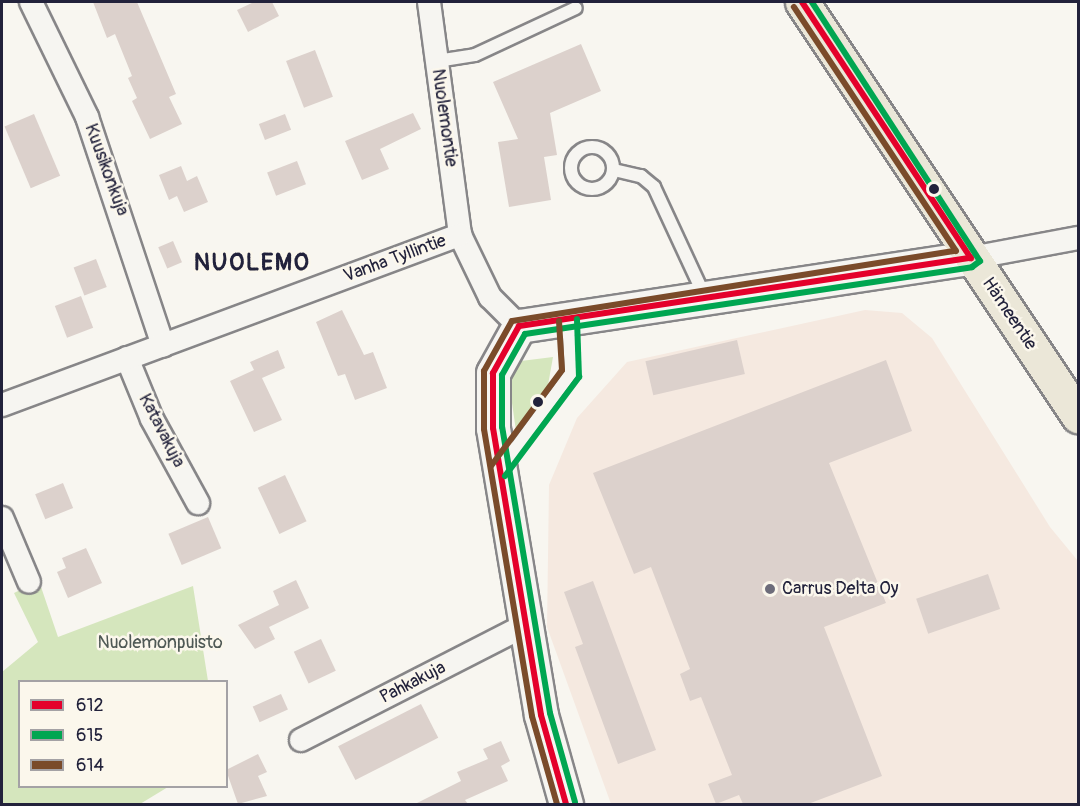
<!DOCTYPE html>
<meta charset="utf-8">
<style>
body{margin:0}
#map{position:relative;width:1080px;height:806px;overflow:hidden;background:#f8f6f0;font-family:Pangolin,sans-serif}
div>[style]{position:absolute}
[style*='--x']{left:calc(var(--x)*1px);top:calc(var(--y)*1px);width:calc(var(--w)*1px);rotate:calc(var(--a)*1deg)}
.built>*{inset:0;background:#f5e9e0}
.green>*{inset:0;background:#d5e6bd}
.building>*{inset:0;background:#dcd1cc;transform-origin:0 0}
.roads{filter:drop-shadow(2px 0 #878688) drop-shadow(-2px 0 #878688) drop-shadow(0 2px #878688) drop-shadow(0 -2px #878688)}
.lane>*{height:12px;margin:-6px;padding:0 6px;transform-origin:6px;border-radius:6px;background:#f6f5f1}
.lane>.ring{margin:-6px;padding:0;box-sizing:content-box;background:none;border:12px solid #f6f5f1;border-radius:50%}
.street>*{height:22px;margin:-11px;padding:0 11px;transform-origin:11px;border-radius:11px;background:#f6f5f1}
.secondary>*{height:33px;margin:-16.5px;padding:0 16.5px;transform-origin:16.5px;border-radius:16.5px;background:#f6f5f1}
.highway>*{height:33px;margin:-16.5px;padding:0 16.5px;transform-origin:16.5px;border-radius:16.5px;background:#ebe7d8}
.bus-1>*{height:6px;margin:-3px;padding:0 3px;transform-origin:3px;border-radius:3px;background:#e4002b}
.bus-2>*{height:6px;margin:-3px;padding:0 3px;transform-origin:3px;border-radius:3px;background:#00a651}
.bus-3>*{height:6px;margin:-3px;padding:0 3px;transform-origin:3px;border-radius:3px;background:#7a4b2a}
.dots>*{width:16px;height:16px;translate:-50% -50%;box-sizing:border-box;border:3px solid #fbf7ec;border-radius:50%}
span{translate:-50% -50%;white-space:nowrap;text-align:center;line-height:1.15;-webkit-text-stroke:5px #fbf7ec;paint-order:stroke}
.street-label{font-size:18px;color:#22223b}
.poi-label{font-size:18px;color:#22223b}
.left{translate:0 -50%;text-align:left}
.park-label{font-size:18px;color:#4f5955}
.district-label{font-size:24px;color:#22223b;font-weight:700;letter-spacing:1.5px}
.frame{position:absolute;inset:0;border:3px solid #22223b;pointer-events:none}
.legend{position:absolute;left:18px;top:680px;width:210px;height:108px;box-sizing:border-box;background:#fbf7ec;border:2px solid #a4a2a5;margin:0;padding:8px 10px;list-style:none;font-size:18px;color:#22223b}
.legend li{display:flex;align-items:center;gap:12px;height:30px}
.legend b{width:30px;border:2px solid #a4a2a5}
</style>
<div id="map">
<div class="built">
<div style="clip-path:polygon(865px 310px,902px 313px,932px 338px,1050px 527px,1078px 561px,1078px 804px,611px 804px,547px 627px,549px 485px,577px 418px,627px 362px)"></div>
</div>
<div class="green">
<div style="clip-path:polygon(553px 357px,548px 385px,516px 431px,509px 382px,514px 368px,521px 361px)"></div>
<div style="clip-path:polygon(39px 581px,58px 637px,193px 586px,208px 681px,20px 682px,20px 786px,168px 787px,140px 804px,2px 804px,2px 672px,38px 642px,14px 593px)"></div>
</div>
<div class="building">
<div style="clip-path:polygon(93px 2px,137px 2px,176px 94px,169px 97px,182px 124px,150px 139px,132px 101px,137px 98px,128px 78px,132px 76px,115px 34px,107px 38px)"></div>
<div style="clip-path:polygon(254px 2px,272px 2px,279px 16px,248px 32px,237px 10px)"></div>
<div style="clip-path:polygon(581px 44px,601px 91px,550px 113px,557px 155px,544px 157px,551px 200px,509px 207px,498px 142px,518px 139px,493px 82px)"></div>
<div style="left:315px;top:50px;width:50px;height:31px;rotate:69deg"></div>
<div style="clip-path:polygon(413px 113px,421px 129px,380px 149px,389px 169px,362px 180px,345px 141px)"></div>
<div style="left:34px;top:114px;width:67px;height:32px;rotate:67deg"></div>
<div style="left:285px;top:114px;width:17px;height:28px;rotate:69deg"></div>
<div style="left:297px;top:161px;width:25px;height:32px;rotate:69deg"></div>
<div style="clip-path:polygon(181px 166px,187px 181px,197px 176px,208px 202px,184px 212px,177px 196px,169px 200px,159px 175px)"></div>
<div style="left:173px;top:241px;width:23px;height:16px;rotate:67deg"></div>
<div style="left:96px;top:259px;width:30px;height:24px;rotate:69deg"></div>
<div style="left:81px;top:296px;width:34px;height:28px;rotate:69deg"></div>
<div style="clip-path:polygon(342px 310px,364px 355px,373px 352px,387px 388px,355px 400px,345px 374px,338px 376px,316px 322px)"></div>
<div style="left:737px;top:340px;width:35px;height:94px;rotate:77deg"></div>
<div style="clip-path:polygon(278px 350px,285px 368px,262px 378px,282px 420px,254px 432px,230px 381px,254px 370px,250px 362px)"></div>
<div style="clip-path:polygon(886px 360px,912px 431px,829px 463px,886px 603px,824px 627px,882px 776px,808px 804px,743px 804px,739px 795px,716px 804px,708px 784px,732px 775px,701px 697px,690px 701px,680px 674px,690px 669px,651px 567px,634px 574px,593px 473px)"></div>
<div style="left:285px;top:475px;width:51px;height:30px;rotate:65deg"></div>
<div style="left:63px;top:483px;width:27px;height:30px;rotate:68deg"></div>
<div style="left:208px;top:517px;width:34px;height:43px;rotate:67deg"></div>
<div style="clip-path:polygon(86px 548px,102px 583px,68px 598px,57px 572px,66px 568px,62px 558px)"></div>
<div style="left:988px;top:574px;width:37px;height:76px;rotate:71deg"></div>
<div style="clip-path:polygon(296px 580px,309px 608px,269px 627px,275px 639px,255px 649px,238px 625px,279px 605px,273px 591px)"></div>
<div style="clip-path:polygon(593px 581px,656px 750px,618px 764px,575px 647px,583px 644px,564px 592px)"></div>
<div style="left:321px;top:639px;width:35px;height:30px;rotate:65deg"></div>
<div style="left:281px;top:694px;width:17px;height:31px;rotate:66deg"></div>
<div style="left:421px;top:704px;width:38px;height:93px;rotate:63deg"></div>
<div style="clip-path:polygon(501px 741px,510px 761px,501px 766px,508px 781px,465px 800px,468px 804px,415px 804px,461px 781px,457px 772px,488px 759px,483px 749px)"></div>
<div style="clip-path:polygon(258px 754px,267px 772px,258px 776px,267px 796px,238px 804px,226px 770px)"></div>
</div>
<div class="roads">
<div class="lane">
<div style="--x:437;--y:61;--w:38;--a:-9"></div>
<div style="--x:475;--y:55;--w:111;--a:-25"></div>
<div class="ring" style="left:571px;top:147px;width:30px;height:30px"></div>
<div style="--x:614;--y:170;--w:28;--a:13"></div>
<div style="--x:641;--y:176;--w:17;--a:40"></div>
<div style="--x:654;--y:187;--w:121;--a:65.1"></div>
<div style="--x:504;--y:464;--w:113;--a:-53.6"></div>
<div style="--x:571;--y:373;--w:53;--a:-93.2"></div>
</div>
<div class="street">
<div style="--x:31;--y:2;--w:128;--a:64"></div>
<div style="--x:87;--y:117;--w:241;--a:71.6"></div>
<div style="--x:429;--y:2;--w:235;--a:82.4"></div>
<div style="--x:460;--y:235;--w:69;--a:64.2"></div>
<div style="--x:490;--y:297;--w:41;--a:45"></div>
<div style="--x:971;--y:258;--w:109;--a:-10.6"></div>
<div style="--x:127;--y:358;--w:66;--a:67.7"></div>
<div style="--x:152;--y:419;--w:96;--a:61.3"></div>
<div style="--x:2;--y:405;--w:489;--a:-20.4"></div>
<div style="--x:2;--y:518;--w:69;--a:67.1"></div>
<div style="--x:301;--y:740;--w:250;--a:-27.1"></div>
</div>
<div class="secondary">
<div style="--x:566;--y:804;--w:92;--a:-105.7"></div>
<div style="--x:541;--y:715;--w:291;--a:-99.5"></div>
<div style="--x:493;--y:428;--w:55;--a:-90"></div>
<div style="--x:493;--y:373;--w:54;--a:-61"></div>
<div style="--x:519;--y:326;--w:457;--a:-8.6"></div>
</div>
<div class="highway">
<div style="--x:802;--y:2;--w:498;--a:56.3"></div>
</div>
</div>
<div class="bus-1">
<div style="--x:802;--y:2;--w:307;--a:56.6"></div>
<div style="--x:519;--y:326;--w:54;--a:119"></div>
<div style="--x:493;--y:373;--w:55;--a:90"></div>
<div style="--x:493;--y:428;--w:291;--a:80.5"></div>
<div style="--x:541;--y:715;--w:92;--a:74.3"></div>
<div style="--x:519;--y:326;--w:457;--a:-8.6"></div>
</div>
<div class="bus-2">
<div style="--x:505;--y:476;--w:124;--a:-53.2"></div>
<div style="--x:579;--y:377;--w:58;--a:-92"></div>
<div style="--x:575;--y:802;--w:92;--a:-105.7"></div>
<div style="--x:550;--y:713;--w:290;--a:-99.5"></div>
<div style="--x:502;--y:427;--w:52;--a:-90"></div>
<div style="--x:502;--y:375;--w:47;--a:-60.7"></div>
<div style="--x:525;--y:334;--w:452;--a:-8.5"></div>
<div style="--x:972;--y:267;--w:10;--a:-37"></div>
<div style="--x:980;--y:261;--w:309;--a:-123"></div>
</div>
<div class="bus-3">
<div style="--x:491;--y:466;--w:119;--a:-53.5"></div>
<div style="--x:562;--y:370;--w:49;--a:-93.5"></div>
<div style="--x:557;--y:804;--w:91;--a:-105.9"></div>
<div style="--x:532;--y:716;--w:291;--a:-99.5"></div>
<div style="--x:484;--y:429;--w:58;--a:-90"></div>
<div style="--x:484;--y:371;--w:57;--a:-60.8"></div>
<div style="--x:512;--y:321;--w:449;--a:-9"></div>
<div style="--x:956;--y:251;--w:293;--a:-123.6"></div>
</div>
<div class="dots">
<div style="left:934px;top:189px;background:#22223b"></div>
<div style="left:538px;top:402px;background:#22223b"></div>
<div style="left:770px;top:589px;background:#6d6c7a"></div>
</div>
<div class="street-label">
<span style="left:444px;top:118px;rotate:82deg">Nuolemontie</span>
<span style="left:106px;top:170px;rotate:70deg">Kuusikonkuja</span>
<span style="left:395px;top:259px;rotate:-20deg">Vanha Tyllintie</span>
<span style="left:1009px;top:314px;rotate:56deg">Hämeentie</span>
<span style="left:161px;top:431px;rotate:63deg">Katavakuja</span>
<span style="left:413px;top:683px;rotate:-27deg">Pahkakuja</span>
</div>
<div class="poi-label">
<span class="left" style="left:782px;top:589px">Carrus Delta Oy</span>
</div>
<div class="park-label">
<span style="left:160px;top:643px">Nuolemonpuisto</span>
</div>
<div class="district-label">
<span style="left:252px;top:263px">NUOLEMO</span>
</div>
<div class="frame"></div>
<ul class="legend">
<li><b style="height:8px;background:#e4002b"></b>612</li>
<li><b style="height:8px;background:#00a651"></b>615</li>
<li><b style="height:8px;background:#7a4b2a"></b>614</li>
</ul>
</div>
